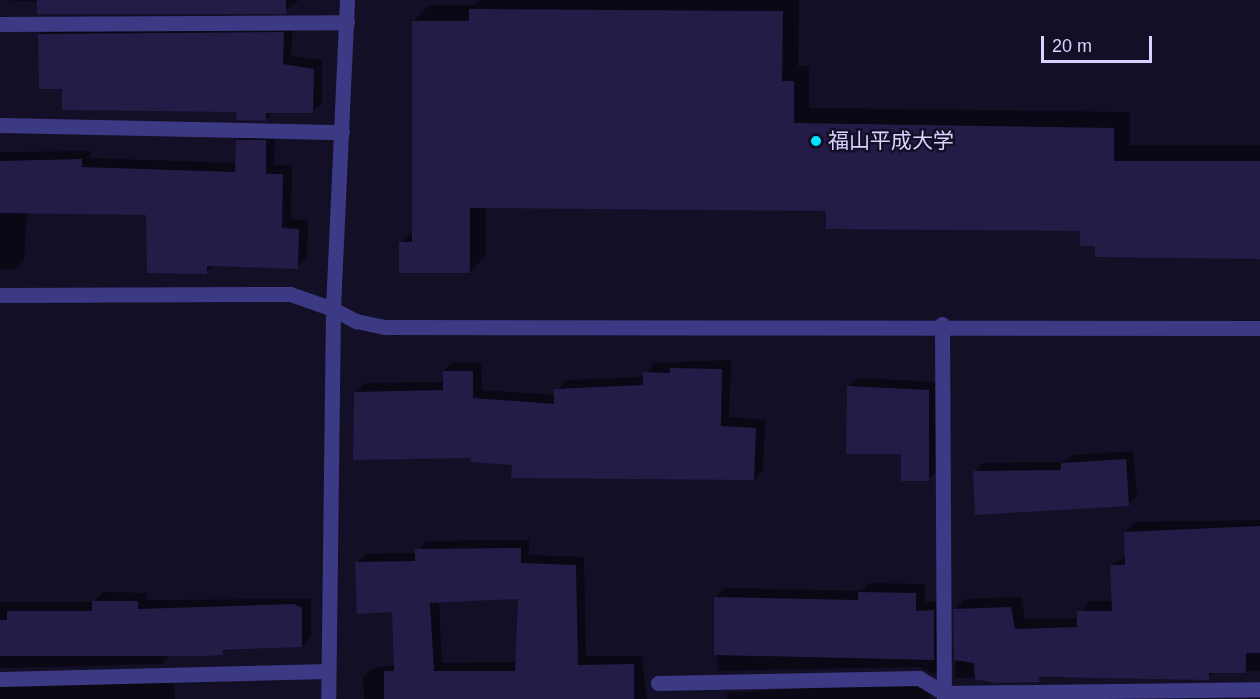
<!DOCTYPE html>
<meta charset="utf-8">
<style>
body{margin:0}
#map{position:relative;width:1260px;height:699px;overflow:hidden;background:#130f26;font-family:Arial,"Noto Sans JP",sans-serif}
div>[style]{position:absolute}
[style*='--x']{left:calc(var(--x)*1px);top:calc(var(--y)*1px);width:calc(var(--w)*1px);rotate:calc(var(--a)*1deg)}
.shadow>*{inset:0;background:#0007;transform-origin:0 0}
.building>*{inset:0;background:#241b47;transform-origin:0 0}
.minor>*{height:15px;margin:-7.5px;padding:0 7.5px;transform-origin:7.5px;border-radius:7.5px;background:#3d3a85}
.dots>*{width:16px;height:16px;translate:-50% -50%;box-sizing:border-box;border:3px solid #130f26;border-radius:50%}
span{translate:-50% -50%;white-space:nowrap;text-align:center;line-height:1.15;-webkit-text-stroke:5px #130f26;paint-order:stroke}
.poi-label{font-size:21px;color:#d9d4ff}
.left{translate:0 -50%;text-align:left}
.scale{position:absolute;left:1041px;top:36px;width:111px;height:27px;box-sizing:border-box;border:3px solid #d9d4ff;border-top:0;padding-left:8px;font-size:18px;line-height:21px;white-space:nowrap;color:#d9d4ff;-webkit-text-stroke:4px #130f26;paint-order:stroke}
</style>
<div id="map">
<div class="shadow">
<div style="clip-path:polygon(0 0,299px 0,284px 11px)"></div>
<div style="clip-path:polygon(480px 0,799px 0,798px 66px,809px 66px,809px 108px,1130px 112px,1130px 145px,1260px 145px,1260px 257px,1096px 244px,1081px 230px,827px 210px,486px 207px,486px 255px,470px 272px,401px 242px,413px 230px,413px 22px,429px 5px,475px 5px)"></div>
<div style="clip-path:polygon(293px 24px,291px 56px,322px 60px,322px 103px,312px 112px,273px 112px,265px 119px,238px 110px,63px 87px,39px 34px,48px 25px)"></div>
<div style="clip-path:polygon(247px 131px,275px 131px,274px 165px,292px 165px,291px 219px,308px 220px,307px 258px,297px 267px,214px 265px,206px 272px,148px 214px,27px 212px,24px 261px,15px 270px,0 269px,0 152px,91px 151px,90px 158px,237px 163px,237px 140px)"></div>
<div style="clip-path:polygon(731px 360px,729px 417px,765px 420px,763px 470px,754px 479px,472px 456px,356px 392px,365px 383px,444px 382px,444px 371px,453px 362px,481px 363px,482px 390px,556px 395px,565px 380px,644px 377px,654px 363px)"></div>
<div style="clip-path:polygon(857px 378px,938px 382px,938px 470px,929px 479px,848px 387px)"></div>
<div style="clip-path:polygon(1133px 451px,1137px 496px,1129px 504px,974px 472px,983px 463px,1064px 462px,1071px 455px)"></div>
<div style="clip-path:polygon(1260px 520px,1260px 671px,1215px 672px,1208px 678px,955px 678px,955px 610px,965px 599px,1021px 597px,1025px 619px,1079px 618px,1089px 601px,1113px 601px,1111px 566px,1126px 556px,1125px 532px,1136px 522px)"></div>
<div style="clip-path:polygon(evenodd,529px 540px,529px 555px,584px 557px,586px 656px,642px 656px,647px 699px,364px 699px,363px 677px,372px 669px,396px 664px,394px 611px,357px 563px,366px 554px,417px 553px,426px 541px,529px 540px,519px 598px,517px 662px,442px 663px,439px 601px,519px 598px)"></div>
<div style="clip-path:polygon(869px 583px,925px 584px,925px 602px,943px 601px,943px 665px,934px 674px,919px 667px,718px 671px,715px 598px,725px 588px,861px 591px)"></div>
<div style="clip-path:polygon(103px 592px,147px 593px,147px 600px,311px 599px,311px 636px,302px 646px,172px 654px,162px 664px,0 668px,0 602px,93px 602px)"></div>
<div style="clip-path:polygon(0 671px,10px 680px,173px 676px,175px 699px,0 699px)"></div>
<div style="left:929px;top:682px;width:17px;height:202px;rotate:87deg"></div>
</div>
<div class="building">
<div style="left:37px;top:0;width:249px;height:14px"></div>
<div style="clip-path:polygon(469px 9px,783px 11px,782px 81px,794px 81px,794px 123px,1114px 128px,1114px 161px,1260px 161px,1260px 259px,1095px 257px,1095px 246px,1080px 246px,1080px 231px,826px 229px,826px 211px,470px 208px,470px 273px,399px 273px,399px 242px,412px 242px,412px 21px,469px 21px)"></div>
<div style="clip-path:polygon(284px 32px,283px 64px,314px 69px,313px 113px,266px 113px,266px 121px,236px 120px,237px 112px,62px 110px,62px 89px,39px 89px,38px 34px)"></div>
<div style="clip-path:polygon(236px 140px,266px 140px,266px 174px,283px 174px,282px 228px,299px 229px,298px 269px,207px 266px,207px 274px,147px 273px,146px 215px,0 213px,0 161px,82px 159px,82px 167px,235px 172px)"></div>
<div style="clip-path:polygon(670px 368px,722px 369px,721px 426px,756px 428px,754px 480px,511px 478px,512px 465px,470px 462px,471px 458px,353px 460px,354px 392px,443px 390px,443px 371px,473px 371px,473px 398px,554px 404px,554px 389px,643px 385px,643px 372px,670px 373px)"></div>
<div style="clip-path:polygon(847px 386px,929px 390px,929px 481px,901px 481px,901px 454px,846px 454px)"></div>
<div style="clip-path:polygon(1126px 459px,1129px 506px,975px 515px,973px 471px,1061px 470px,1061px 463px)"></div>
<div style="clip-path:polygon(1260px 526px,1260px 653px,1246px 653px,1246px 673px,1209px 673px,1209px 680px,1039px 677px,1039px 682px,995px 683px,975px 679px,974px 663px,954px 660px,953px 609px,1011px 607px,1015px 629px,1077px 627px,1077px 611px,1112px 611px,1110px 565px,1125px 565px,1124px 532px)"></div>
<div style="clip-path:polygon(evenodd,521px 548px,521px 563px,576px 565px,578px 665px,634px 664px,634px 699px,384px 699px,384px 671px,394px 671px,392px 612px,357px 614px,355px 562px,415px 561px,415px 549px,521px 548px,518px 599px,515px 671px,434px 671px,430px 603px,518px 599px)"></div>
<div style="clip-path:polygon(858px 592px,916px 593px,916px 611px,934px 610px,934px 660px,714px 655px,714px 597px,858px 600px)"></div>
<div style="clip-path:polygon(92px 601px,138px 601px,138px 609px,294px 604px,302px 608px,302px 647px,223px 650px,223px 655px,205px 656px,0 656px,0 620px,7px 620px,7px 611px,92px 611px)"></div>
</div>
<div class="minor">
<div style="--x:347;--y:0;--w:309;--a:92.6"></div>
<div style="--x:333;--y:309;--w:26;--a:28"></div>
<div style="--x:356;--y:321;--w:30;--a:12"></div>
<div style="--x:385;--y:327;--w:875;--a:0.07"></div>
<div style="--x:0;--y:24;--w:347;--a:-0.3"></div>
<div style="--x:0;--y:125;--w:342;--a:1.2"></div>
<div style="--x:0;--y:295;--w:290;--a:-0.2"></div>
<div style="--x:290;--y:294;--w:46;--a:19.2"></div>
<div style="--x:333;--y:309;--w:390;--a:90.7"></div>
<div style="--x:942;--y:324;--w:375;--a:89.7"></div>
<div style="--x:0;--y:679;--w:328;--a:-1.4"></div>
<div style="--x:658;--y:683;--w:261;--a:-1.1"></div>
<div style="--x:919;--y:678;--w:29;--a:31"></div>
<div style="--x:944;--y:693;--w:316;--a:-0.7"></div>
</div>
<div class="dots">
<div style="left:816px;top:141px;background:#00e5ff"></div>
</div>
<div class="poi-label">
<span class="left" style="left:828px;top:141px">福山平成大学</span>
</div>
<div class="scale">20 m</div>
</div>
